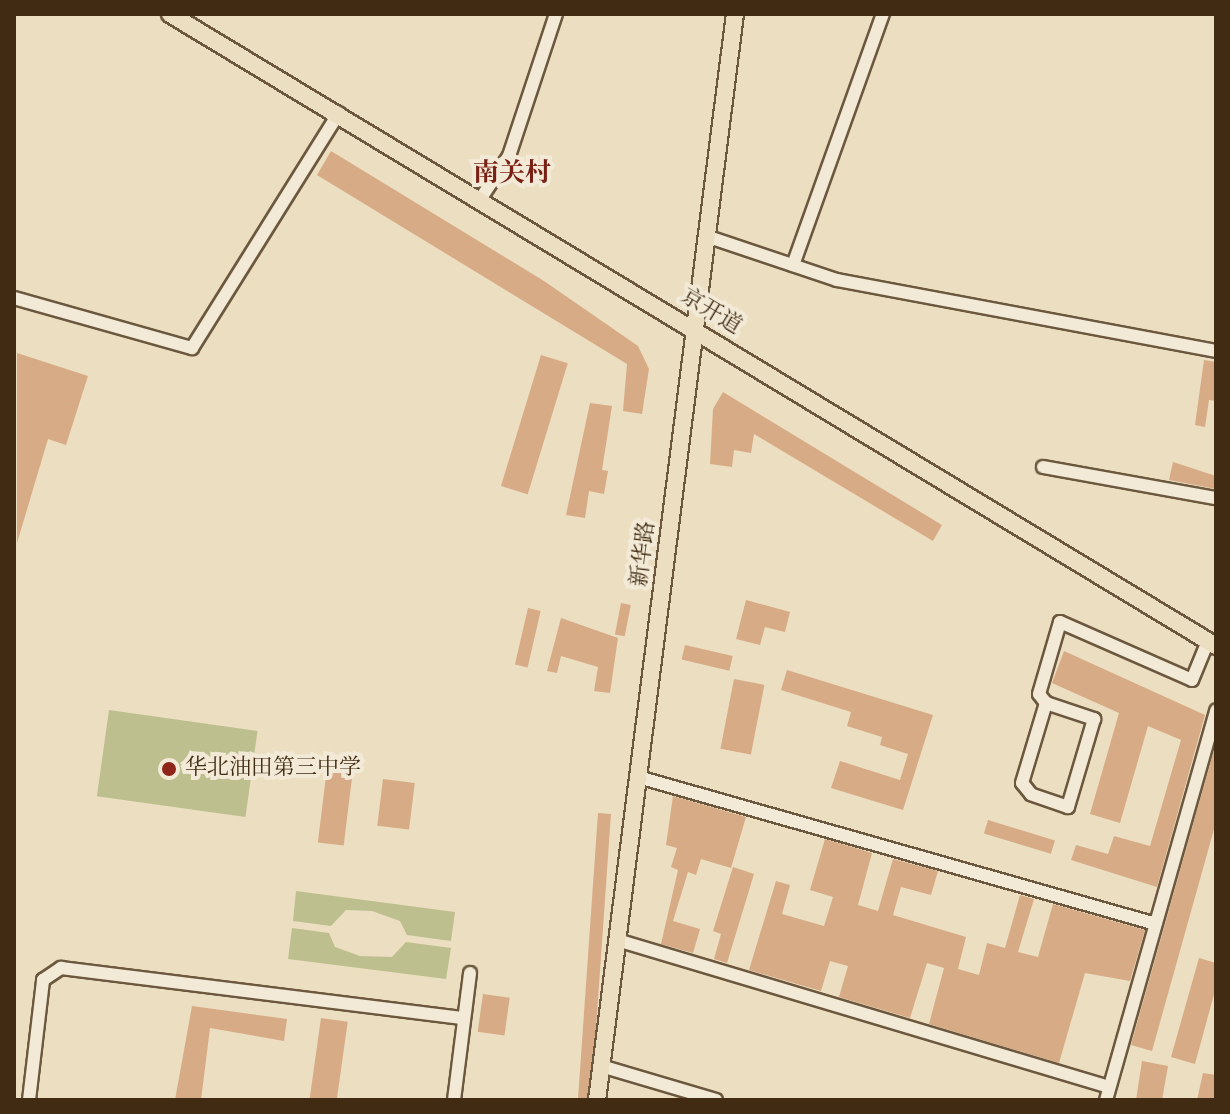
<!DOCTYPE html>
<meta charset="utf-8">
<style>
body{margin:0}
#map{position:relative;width:1230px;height:1114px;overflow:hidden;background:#ebdec1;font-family:"IM FELL English","Noto Serif SC",serif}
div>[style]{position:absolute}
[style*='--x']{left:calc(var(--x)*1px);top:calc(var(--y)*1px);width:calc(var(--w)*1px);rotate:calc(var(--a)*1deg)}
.green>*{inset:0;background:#bebf8e;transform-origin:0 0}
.building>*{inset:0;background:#d7ab86;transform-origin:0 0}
.roads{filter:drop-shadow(2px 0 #6c583e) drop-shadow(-2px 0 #6c583e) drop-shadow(0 2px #6c583e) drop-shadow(0 -2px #6c583e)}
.minor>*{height:12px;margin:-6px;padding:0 6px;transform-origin:6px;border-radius:6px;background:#f2ead7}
.major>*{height:16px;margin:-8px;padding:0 8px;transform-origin:8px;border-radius:8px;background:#ebdec1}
.dots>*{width:22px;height:22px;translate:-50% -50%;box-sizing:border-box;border:4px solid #f2ead7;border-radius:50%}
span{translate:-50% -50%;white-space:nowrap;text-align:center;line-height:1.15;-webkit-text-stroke:8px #f2ead7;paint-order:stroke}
.street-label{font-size:22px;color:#412c13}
.poi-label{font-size:22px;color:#412c13}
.left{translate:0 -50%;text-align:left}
.quarter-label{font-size:26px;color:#7a1f14;font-weight:700}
.frame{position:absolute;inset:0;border:16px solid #412c13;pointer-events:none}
</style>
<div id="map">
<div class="green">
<div style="left:109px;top:710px;width:150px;height:87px;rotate:8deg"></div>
<div style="clip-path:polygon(296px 891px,455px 912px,451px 941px,407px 935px,400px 921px,372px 911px,346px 910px,331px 926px,293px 921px)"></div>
<div style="clip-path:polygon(292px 928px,329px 933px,335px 947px,360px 956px,392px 957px,406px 942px,451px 948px,446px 979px,288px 959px)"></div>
</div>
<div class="building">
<div style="clip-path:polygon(331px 151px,544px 281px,638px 346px,649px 369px,642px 414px,623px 411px,627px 364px,317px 175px)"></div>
<div style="clip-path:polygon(17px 353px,88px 376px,66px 445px,48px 439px,17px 543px)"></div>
<div style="left:541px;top:355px;width:28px;height:137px;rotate:17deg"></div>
<div style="clip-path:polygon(1204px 360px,1216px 362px,1216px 401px,1209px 400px,1205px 427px,1195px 425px)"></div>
<div style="clip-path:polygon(723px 392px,942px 525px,933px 541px,754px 434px,751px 453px,734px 450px,732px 467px,710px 464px,713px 409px)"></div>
<div style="clip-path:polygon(590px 403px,612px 406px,602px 470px,608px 471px,604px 494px,589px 491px,585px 518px,566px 515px)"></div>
<div style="clip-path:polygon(1173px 462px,1216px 476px,1216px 489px,1169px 480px)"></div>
<div style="clip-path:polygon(746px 600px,790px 612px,785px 632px,765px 627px,760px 645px,736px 639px)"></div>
<div style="left:621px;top:603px;width:10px;height:32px;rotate:11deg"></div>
<div style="left:528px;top:608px;width:13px;height:58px;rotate:13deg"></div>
<div style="clip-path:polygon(561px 618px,618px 638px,610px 693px,594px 691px,598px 667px,561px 656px,557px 673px,547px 671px)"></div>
<div style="left:685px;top:645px;width:49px;height:15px;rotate:13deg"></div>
<div style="clip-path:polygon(1064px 651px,1205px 715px,1157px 887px,1071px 860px,1076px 845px,1108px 854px,1114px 836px,1150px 846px,1181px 740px,1148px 726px,1120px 823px,1090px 814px,1119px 713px,1052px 683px)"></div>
<div style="clip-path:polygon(787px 670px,933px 715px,903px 810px,831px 788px,840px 761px,900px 780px,908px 754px,880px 745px,882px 737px,847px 726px,851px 712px,781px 690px)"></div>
<div style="left:734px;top:679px;width:31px;height:71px;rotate:11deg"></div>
<div style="clip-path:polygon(1216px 743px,1216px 822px,1152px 1051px,1131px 1045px)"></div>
<div style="left:327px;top:768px;width:26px;height:75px;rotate:7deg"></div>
<div style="left:383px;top:779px;width:32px;height:47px;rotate:7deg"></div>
<div style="clip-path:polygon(673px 796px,746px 817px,731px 868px,701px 859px,696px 875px,688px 872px,673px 921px,700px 929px,693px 953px,661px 944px,678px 870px,671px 867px,677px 848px,666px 845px)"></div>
<div style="left:598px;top:813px;width:13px;height:290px;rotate:4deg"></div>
<div style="left:988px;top:820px;width:70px;height:14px;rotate:17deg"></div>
<div style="clip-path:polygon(825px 839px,872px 853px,858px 905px,878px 911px,893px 859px,938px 871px,931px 895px,901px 887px,893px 915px,966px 937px,958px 969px,979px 975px,987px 943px,1005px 948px,1020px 895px,1034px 899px,1018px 952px,1038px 957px,1053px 904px,1145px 930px,1130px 981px,1085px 973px,1059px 1063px,929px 1024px,944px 968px,927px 963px,910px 1018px,839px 997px,848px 966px,830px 961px,821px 991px,749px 970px,776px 881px,790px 885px,782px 914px,824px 926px,833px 897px,810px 890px)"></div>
<div style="clip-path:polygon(733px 867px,754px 874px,727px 963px,714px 959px,721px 934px,713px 931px)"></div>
<div style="clip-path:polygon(1199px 958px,1216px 963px,1216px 987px,1195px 1064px,1171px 1057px)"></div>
<div style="left:483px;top:994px;width:27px;height:38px;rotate:8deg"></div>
<div style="clip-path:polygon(192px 1006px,287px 1019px,284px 1041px,210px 1028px,201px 1100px,175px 1100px)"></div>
<div style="left:321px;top:1018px;width:27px;height:83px;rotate:8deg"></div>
<div style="clip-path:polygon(1142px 1061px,1168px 1066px,1162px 1100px,1136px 1100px)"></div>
<div style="clip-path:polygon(1203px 1073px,1216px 1075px,1216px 1100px,1197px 1100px)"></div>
</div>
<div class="roads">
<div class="minor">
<div style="--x:481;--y:198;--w:50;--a:-56.3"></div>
<div style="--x:509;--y:156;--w:150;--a:-71.7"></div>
<div style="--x:706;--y:236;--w:138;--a:18.6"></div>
<div style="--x:837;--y:280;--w:386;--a:10.6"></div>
<div style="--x:793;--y:265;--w:267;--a:-70.3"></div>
<div style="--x:14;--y:298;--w:185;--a:15.7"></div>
<div style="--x:192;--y:348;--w:277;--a:-58"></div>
<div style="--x:1043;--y:467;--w:176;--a:10.2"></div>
<div style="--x:1046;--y:703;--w:51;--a:18.4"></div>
<div style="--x:1094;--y:719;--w:92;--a:106.5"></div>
<div style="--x:1068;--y:807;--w:39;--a:-161"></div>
<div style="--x:1031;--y:794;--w:14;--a:-129"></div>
<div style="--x:1022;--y:783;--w:84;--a:-73.3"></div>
<div style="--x:1046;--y:703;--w:11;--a:-128"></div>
<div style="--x:1039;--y:694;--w:75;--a:-73.7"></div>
<div style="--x:1060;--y:622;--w:144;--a:23.7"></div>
<div style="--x:1192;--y:680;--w:42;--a:-67.7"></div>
<div style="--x:638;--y:777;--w:538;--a:15.84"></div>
<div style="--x:617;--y:940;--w:513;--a:16.64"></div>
<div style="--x:601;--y:1066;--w:120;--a:16.5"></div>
<div style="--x:29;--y:1100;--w:121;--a:-83.3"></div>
<div style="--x:43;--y:980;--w:22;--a:-34"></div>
<div style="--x:61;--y:968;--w:406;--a:7.1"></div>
<div style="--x:454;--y:1100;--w:128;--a:-82.8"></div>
<div style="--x:1106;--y:1100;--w:405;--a:-74.2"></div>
</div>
<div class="major">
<div style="--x:170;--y:14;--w:1222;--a:31.14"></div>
<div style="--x:597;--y:1100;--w:1095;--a:-82.76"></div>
</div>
</div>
<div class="dots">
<div style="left:169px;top:769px;background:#8f2418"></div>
</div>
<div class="street-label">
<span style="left:711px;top:312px;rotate:31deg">京开道</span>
<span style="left:644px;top:554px;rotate:-83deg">新华路</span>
</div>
<div class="poi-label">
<span class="left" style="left:185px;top:769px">华北油田第三中学</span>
</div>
<div class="quarter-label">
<span style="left:512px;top:174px">南关村</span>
</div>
<div class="frame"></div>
</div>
